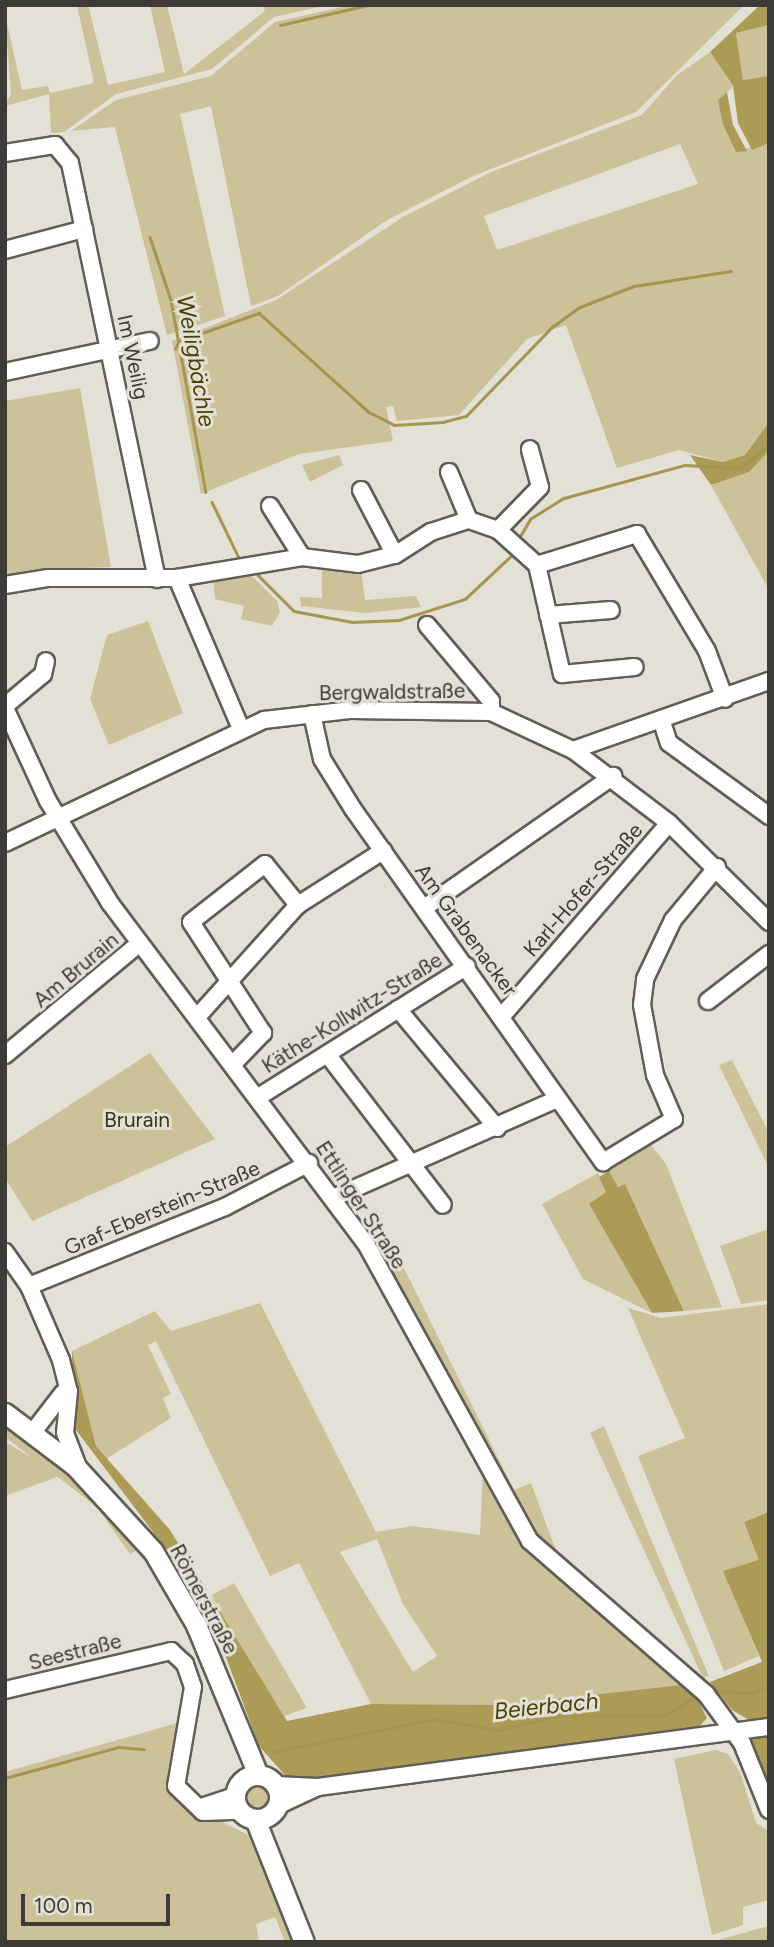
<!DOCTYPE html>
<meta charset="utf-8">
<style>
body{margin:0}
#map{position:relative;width:774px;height:1947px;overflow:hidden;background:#e3e0d6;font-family:Figtree,sans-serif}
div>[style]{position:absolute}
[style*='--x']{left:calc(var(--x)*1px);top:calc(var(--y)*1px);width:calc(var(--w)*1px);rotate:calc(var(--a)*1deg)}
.green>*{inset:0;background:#ccc198}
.round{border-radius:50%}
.forest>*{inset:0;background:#ac9b57}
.stream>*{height:2.5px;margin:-1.25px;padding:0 1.25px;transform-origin:1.25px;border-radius:1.25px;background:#a59551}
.roads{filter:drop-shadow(2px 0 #605e55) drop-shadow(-2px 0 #605e55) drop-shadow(0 2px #605e55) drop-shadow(0 -2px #605e55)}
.minor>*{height:16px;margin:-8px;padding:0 8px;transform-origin:8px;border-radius:8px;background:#fff}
.major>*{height:19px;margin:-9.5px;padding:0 9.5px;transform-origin:9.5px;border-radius:9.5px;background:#fff}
.major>.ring{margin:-9.5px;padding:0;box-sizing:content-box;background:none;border:19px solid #fff;border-radius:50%}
span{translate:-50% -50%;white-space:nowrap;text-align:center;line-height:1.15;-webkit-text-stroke:6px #e3e0d6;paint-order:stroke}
.street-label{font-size:21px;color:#3c3b37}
.park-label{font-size:21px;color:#3a3314}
.water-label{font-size:23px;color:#4c4007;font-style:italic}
.frame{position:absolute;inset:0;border:7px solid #3c3b37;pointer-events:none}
.scale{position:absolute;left:21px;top:1894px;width:149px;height:32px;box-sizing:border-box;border:4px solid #3c3b37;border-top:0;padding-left:9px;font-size:21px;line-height:24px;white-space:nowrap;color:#3c3b37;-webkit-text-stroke:5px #e3e0d6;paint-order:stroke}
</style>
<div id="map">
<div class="green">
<div style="clip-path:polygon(77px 5px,88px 5px,108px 85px,165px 72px,150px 5px,167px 5px,184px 74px,265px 11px,263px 5px,328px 5px,274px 17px,212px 69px,116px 94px,64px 132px,51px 133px,49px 94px,5px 106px,11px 94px,5px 15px,22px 90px,48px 86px,50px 93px,94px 83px)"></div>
<div style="clip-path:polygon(351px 5px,744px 5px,636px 112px,473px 176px,387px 220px,278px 296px,251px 306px,211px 106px,180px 114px,225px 316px,167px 335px,115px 127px,71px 131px,116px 100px,211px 76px,275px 22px)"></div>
<div style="clip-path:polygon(769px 25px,769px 76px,743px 80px,736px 33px)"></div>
<div style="clip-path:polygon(evenodd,710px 52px,733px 87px,718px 100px,736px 151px,769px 143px,769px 422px,745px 455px,723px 462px,679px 450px,617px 468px,566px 325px,527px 339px,459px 415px,397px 421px,393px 406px,386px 407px,393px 441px,299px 454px,201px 494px,172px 341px,276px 300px,403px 217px,491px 172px,642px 115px,676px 76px,710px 52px,680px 144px,698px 184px,497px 250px,484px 216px,680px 144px)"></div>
<div style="clip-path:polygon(80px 388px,111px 567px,31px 570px,5px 578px,5px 401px)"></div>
<div style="clip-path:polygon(769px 451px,769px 590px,711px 485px,749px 472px)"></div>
<div style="clip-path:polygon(339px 455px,343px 465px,310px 482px,302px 465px)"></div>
<div style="clip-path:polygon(322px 563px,361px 569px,365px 600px,416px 596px,421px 607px,366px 613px,301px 606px,300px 597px,322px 598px)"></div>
<div style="clip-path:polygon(246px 570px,277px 601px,280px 612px,272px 626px,241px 619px,244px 606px,215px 599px,213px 574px)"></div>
<div style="clip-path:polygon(148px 621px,183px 713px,109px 745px,90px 699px,107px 635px)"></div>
<div style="clip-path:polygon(150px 1053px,215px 1139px,32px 1221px,5px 1178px,5px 1147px)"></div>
<div style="clip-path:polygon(732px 1060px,769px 1133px,769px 1168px,719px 1065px)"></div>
<div style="clip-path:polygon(651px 1145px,666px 1164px,722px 1307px,684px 1311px,625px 1184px,618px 1187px,609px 1171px)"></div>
<div style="clip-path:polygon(598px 1173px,606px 1192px,589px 1204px,652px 1313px,583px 1279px,542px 1204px)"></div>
<div style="clip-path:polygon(769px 1229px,769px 1300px,741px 1304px,720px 1246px)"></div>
<div style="clip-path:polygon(388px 1236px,514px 1490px,531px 1483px,557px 1553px,552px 1557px,535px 1539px,372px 1242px)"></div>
<div style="clip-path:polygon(evenodd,260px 1303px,376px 1532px,413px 1526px,480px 1535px,483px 1469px,540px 1559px,690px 1684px,502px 1705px,371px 1704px,299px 1563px,270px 1576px,156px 1341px,148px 1345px,171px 1394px,163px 1398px,171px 1418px,106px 1459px,96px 1446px,72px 1351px,155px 1311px,171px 1331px,260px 1303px,377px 1539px,403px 1604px,437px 1656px,413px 1672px,340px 1552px,377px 1539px)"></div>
<div style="clip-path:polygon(769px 1304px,769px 1512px,744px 1522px,760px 1560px,724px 1571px,759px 1656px,724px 1671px,638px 1456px,685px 1438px,628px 1308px,661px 1318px)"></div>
<div style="clip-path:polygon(5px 1423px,67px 1468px,138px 1550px,130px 1554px,97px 1507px,5px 1437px)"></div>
<div style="clip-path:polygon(604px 1426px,653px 1544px,709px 1676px,703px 1678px,590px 1433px)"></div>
<div style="clip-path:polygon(5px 1442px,36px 1460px,57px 1477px,5px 1496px)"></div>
<div style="clip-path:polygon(234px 1583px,307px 1708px,284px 1716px,231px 1635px,212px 1595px)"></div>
<div style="clip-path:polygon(181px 1722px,167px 1776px,173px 1797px,254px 1838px,296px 1942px,285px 1942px,275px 1917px,256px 1924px,259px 1942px,5px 1942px,5px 1772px)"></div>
<div style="clip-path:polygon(716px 1750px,728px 1754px,740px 1772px,756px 1823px,769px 1831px,769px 1900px,743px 1907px,743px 1925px,712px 1935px,674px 1759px)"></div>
<div class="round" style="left:241px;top:1782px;width:32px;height:32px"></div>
<div style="clip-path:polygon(769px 1926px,769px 1942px,714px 1941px)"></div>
</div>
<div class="forest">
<div style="clip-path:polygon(760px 5px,769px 5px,769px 25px,736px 33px,743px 80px,769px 76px,769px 143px,752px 150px,738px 123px,733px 86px,710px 52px)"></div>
<div style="clip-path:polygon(727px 92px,733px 125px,747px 151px,736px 152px,723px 124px,718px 100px)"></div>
<div style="clip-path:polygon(769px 422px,769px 451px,749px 472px,711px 485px,690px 455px,723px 462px,745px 455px)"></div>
<div style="clip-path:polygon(609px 1171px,618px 1187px,625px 1184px,684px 1311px,652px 1313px,589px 1204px,606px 1192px,599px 1177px)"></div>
<div style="clip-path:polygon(72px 1351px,96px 1446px,170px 1530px,287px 1721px,371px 1704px,502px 1705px,690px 1684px,707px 1718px,696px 1730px,291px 1782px,259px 1746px,220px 1641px,184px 1573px,73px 1426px)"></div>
<div style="clip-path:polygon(769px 1512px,769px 1720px,751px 1721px,732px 1710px,710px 1682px,762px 1662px,723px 1571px,759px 1560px,744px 1522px)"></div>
<div style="clip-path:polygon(769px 1735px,769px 1792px,752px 1748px,752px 1737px)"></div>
</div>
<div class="stream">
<div style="--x:280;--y:25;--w:90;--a:-12.8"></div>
<div style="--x:150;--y:237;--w:66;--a:71.6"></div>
<div style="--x:171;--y:300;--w:195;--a:79.7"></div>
<div style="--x:175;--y:349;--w:9;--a:-63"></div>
<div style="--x:179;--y:341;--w:85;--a:-19.3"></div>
<div style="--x:259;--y:313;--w:148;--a:42"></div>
<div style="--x:369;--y:412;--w:28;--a:27"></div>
<div style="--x:394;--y:425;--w:49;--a:-3.5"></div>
<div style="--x:443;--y:422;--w:24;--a:-15"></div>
<div style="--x:466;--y:416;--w:124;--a:-46"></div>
<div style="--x:552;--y:327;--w:34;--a:-36"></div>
<div style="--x:580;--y:307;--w:58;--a:-21.3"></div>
<div style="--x:634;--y:286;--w:98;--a:-8.8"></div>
<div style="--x:212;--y:502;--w:64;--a:64.2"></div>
<div style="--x:518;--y:540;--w:24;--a:-60"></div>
<div style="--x:530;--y:519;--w:40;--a:-32"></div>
<div style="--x:564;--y:498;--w:125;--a:-15.3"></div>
<div style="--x:685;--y:465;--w:56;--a:3.1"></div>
<div style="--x:741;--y:468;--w:36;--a:-39"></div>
<div style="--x:257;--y:574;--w:52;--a:45"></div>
<div style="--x:294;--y:611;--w:59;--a:10.7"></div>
<div style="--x:352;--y:622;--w:47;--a:-2.4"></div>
<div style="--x:399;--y:620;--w:69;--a:-17.7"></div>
<div style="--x:465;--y:599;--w:67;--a:-43.2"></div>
<div style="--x:712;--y:1690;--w:38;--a:5"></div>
<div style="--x:750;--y:1693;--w:20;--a:-20"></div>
<div style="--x:273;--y:1752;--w:164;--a:-11.6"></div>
<div style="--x:434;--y:1719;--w:65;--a:9.8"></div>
<div style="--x:498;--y:1730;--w:63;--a:-12.9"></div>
<div style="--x:559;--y:1716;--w:107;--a:-0.5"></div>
<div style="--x:666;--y:1715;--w:34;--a:-32"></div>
<div style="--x:5;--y:1778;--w:118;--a:-15.2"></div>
<div style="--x:119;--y:1747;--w:25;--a:5"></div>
</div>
<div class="roads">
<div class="minor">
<div style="--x:5;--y:153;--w:51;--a:-9.1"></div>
<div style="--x:55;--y:145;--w:23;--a:50"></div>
<div style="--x:70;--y:163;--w:425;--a:78.2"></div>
<div style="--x:5;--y:250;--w:82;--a:-14.9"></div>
<div style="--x:5;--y:372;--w:148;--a:-12.1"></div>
<div style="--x:449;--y:472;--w:52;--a:67.4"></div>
<div style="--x:361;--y:490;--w:73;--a:62.4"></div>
<div style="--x:270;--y:506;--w:60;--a:57.9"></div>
<div style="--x:498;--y:530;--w:60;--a:-45.7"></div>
<div style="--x:540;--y:487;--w:39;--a:-105"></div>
<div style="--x:537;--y:565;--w:105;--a:-17.2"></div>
<div style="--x:637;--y:534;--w:136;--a:59.1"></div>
<div style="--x:707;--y:651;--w:51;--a:69.4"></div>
<div style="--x:177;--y:578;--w:164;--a:67"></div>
<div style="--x:5;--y:585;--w:44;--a:-9.2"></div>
<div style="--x:48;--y:578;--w:129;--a:0"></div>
<div style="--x:177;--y:578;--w:127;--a:-9.5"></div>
<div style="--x:302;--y:557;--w:56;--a:7.1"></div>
<div style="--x:358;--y:564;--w:38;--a:-14"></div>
<div style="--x:395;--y:555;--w:43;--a:-32.6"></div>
<div style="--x:431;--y:532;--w:40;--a:-18"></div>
<div style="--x:469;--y:520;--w:31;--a:19"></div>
<div style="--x:498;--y:530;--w:52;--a:41.9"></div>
<div style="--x:537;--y:565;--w:112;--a:77.1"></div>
<div style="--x:562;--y:674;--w:73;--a:-5.5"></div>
<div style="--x:548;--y:615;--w:63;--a:-4.5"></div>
<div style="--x:427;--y:625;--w:99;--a:49.9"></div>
<div style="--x:491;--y:701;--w:11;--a:90"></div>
<div style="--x:5;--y:706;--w:50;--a:-40.1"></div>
<div style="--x:43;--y:674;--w:13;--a:-77"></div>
<div style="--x:5;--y:708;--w:102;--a:65.2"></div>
<div style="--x:48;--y:801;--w:119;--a:58.7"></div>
<div style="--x:110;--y:903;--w:426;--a:53.1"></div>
<div style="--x:366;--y:1244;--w:339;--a:61.1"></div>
<div style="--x:530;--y:1541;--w:233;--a:41"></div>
<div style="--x:706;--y:1694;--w:61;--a:53.7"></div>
<div style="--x:742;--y:1743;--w:72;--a:68.1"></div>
<div style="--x:312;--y:714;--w:46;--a:77.5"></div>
<div style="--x:322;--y:759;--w:59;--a:58.2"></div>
<div style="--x:353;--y:809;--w:433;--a:54.7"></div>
<div style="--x:603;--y:1162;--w:83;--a:-31.2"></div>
<div style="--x:674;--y:1119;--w:48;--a:-113.4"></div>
<div style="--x:655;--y:1075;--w:71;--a:-100.5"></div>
<div style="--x:642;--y:1005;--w:26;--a:-83"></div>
<div style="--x:645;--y:979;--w:65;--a:-64.6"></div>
<div style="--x:673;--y:920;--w:69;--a:-50.3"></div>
<div style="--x:661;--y:719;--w:25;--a:72"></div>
<div style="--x:669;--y:743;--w:124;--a:36.1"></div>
<div style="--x:573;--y:750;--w:121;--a:37.2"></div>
<div style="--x:669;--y:823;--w:141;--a:44.7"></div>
<div style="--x:5;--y:843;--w:287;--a:-25.4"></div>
<div style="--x:264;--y:720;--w:88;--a:-6.6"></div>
<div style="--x:351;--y:710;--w:140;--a:0.8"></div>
<div style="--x:491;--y:712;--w:90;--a:24.9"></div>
<div style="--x:573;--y:750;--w:208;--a:-19.4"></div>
<div style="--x:424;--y:908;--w:231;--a:-34.9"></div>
<div style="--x:708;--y:1001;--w:77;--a:-37.6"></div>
<div style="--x:398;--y:1009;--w:155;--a:50.2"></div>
<div style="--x:198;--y:1016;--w:149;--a:-48"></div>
<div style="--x:298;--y:905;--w:101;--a:-32.4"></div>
<div style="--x:502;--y:1016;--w:255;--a:-49.1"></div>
<div style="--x:327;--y:1054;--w:190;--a:52.5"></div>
<div style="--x:5;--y:1055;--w:175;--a:-39.7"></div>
<div style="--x:234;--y:1063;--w:42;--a:-46"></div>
<div style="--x:263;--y:1033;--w:132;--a:-123"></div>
<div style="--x:191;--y:922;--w:94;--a:-38.1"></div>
<div style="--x:265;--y:864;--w:53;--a:51.2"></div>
<div style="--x:260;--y:1096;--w:244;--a:-32.1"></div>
<div style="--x:335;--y:1197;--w:243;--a:-23.8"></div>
<div style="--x:5;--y:1252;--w:42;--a:54.8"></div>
<div style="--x:29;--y:1286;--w:81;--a:66.6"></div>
<div style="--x:61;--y:1360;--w:32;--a:76"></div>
<div style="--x:69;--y:1391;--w:42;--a:95.4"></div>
<div style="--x:65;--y:1433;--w:39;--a:69"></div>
<div style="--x:29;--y:1286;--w:211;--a:-22"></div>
<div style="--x:225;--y:1207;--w:95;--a:-27.6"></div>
<div style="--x:33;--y:1432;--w:49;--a:-52.4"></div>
<div style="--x:5;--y:1690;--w:171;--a:-13.2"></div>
<div style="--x:171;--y:1651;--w:19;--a:43"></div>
<div style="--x:185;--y:1664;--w:24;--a:71"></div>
<div style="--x:193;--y:1687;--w:100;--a:99.7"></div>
<div style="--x:176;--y:1786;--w:37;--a:44"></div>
<div style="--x:203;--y:1812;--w:36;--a:-2"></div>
<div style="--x:275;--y:1785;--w:43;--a:2.7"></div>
<div style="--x:318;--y:1787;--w:455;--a:-7.6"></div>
<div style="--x:277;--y:1806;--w:45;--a:-24.9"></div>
<div style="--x:201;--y:1807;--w:35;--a:-18"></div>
</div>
<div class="major">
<div style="--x:5;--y:1413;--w:88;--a:37.1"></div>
<div style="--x:75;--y:1466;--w:115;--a:47.5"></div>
<div style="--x:153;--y:1551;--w:86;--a:59.8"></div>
<div style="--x:196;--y:1625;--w:162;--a:67.5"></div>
<div class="ring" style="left:235px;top:1775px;width:25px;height:25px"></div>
<div style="--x:255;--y:1819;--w:132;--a:68.3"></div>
</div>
</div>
<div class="street-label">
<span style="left:133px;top:357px;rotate:78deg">Im Weilig</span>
<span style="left:392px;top:692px;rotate:-1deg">Bergwaldstraße</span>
<span style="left:583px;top:890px;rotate:-49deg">Karl-Hofer-Straße</span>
<span style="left:466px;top:930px;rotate:54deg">Am Grabenacker</span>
<span style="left:76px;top:970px;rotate:-40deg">Am Brurain</span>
<span style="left:352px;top:1013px;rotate:-32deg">Käthe-Kollwitz-Straße</span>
<span style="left:361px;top:1205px;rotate:57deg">Ettlinger Straße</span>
<span style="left:162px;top:1208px;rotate:-23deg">Graf-Eberstein-Straße</span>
<span style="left:204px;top:1599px;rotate:62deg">Römerstraße</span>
<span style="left:75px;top:1652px;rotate:-14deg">Seestraße</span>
</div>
<div class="park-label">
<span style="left:137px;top:1120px">Brurain</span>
</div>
<div class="water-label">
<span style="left:196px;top:361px;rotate:80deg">Weiligbächle</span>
<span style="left:546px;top:1706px;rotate:-6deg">Beierbach</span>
</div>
<div class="frame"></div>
<div class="scale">100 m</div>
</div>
